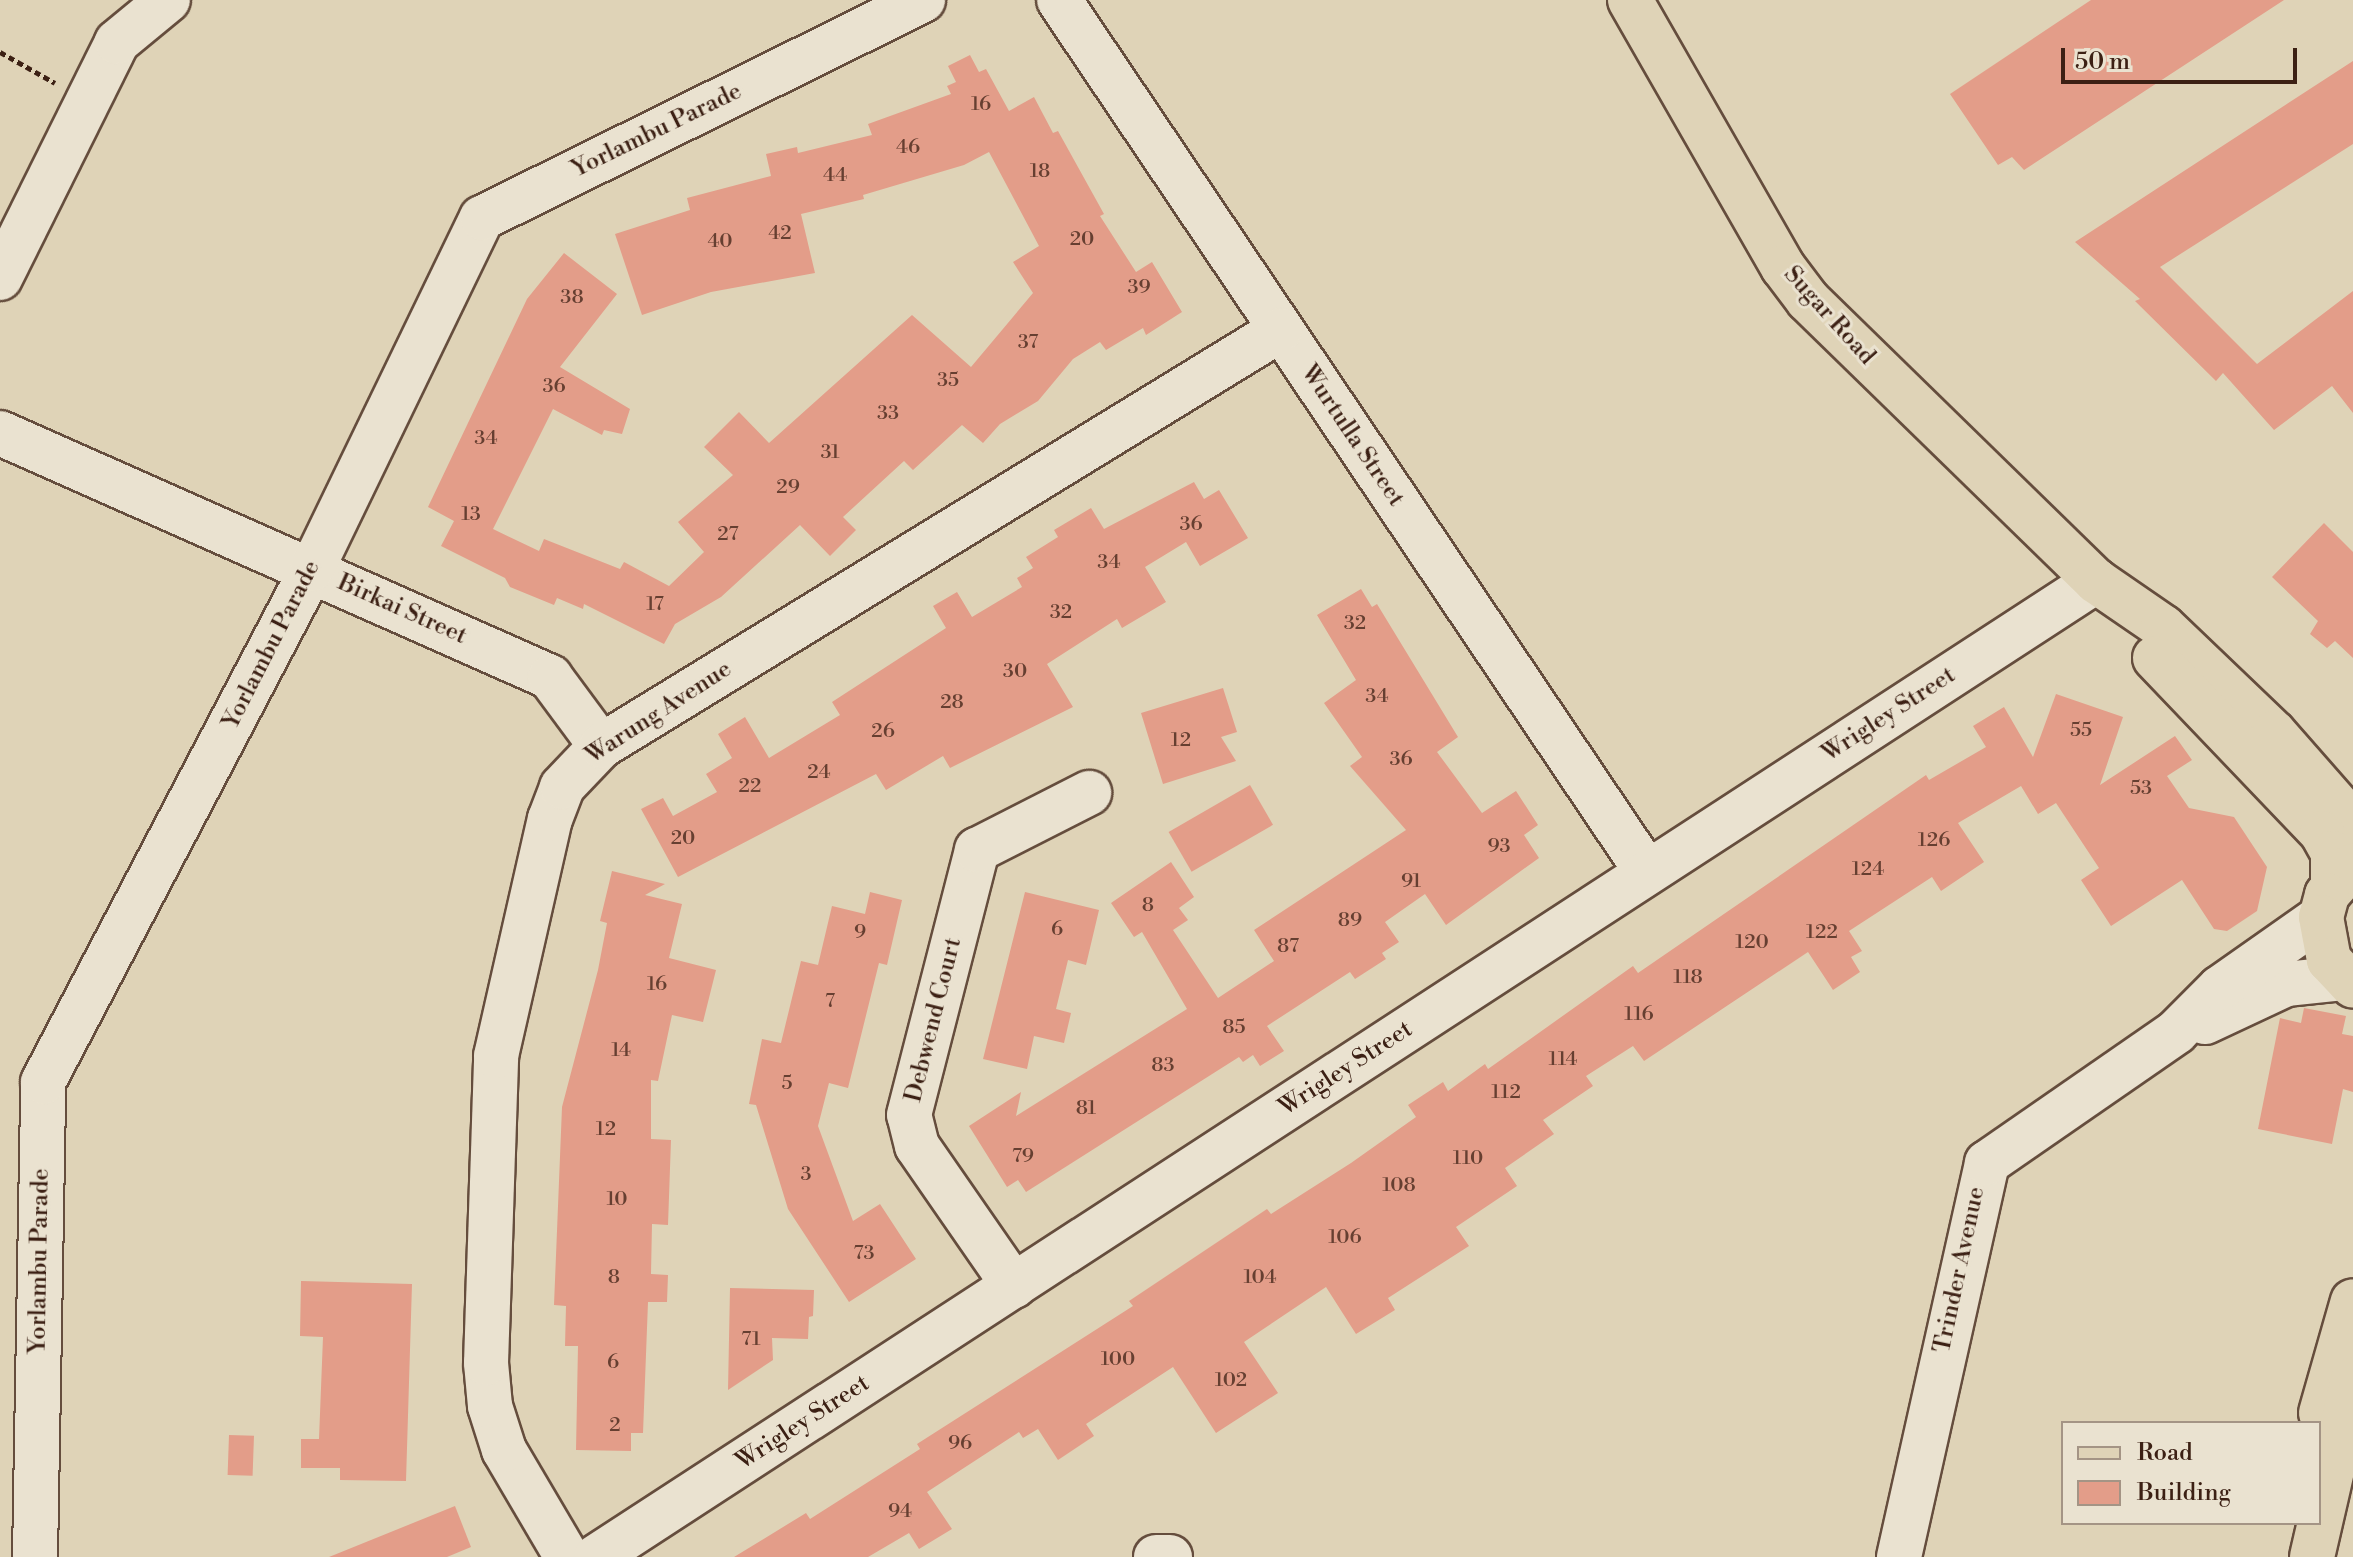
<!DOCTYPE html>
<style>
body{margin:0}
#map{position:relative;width:2353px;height:1557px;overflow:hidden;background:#dfd3b7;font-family:"Libre Bodoni",serif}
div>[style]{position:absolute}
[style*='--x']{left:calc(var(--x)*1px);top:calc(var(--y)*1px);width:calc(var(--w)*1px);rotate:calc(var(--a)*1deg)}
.building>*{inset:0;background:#e39d89;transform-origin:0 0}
.path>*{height:5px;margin-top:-2.5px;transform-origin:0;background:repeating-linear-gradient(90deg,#3c2014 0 6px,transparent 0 10px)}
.roads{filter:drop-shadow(2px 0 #654d3d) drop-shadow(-2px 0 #654d3d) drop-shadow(0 2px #654d3d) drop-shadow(0 -2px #654d3d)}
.minor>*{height:44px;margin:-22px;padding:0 22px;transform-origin:22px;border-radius:22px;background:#eae2d0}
.major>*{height:44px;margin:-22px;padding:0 22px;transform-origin:22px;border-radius:22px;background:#dfd3b7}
span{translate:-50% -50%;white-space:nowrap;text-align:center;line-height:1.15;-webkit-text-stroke:6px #eae2d0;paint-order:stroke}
.number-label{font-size:20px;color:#663f31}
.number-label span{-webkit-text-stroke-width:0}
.street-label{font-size:24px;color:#3c2014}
.legend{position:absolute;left:2061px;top:1421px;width:260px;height:104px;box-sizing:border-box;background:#eae2d0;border:2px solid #a49485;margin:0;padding:10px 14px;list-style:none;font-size:24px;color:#3c2014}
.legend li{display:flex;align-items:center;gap:16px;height:40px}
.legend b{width:40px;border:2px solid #a49485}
.scale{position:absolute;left:2061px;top:48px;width:236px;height:36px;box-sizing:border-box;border:4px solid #3c2014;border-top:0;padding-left:10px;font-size:24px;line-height:28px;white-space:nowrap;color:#3c2014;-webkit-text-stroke:6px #eae2d0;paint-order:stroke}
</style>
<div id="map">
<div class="building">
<div style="clip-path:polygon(2091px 0,2284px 0,2024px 170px,2012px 157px,1998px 165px,1950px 94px)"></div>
<div style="clip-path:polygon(970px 55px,979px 72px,986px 69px,1009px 111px,1034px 97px,1053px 133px,1058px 131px,1104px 214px,1100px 216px,1136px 272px,1152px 262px,1182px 312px,1146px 335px,1143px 328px,1106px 350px,1100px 342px,1073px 359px,1038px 401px,1000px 424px,983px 443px,962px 425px,913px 470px,904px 461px,843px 517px,856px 530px,830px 556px,800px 525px,721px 597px,675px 624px,664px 644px,584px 604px,583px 609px,557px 598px,554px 605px,510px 587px,505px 578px,441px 546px,454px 521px,428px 507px,527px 299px,564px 253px,617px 294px,560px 367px,630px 409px,622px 434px,604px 430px,602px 435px,553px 409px,493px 529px,539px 551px,544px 539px,620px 569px,624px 562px,669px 586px,704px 552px,678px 522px,733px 475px,704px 447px,739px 412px,769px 443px,912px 315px,971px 367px,1033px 293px,1013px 262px,1039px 246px,989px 152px,964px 165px,863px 195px,864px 199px,801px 214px,815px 273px,711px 292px,642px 315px,615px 234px,690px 210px,687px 198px,771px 176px,766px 154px,797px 147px,798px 153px,872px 135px,868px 124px,951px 94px,947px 86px,956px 82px,948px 66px)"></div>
<div style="clip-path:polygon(2353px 61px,2353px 144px,2160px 267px,2257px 364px,2353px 291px,2353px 413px,2332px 386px,2274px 430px,2223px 373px,2216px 381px,2135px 301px,2140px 299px,2075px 242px)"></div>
<div style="clip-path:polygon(1194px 482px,1204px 499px,1219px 490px,1248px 538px,1200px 566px,1186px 542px,1145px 567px,1166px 602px,1122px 628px,1117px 619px,1047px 664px,1073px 707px,950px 768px,943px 756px,886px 790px,876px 774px,678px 877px,641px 809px,663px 798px,673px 816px,717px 792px,706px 774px,732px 758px,718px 734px,745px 717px,769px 758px,840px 715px,832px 702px,946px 628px,933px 606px,957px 592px,972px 617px,1022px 587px,1017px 578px,1033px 568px,1026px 557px,1058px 537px,1054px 530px,1091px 508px,1104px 529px)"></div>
<div style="clip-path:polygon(2324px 523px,2353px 552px,2353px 658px,2335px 641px,2327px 648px,2310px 634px,2318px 621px,2272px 577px)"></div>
<div style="clip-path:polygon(1361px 589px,1372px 607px,1377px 604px,1458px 737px,1437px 752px,1482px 813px,1516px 791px,1538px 825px,1524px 835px,1539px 858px,1446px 925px,1425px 894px,1385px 922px,1399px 942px,1382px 953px,1386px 959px,1355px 979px,1350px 972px,1267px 1026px,1284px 1051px,1260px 1066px,1253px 1055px,1243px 1062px,1239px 1057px,1026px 1192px,1018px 1180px,1007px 1187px,969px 1126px,1021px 1092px,1016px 1116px,1187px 1009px,1142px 932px,1134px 937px,1111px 903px,1171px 862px,1194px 897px,1179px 908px,1188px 920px,1173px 930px,1218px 998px,1274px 961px,1254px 930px,1406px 830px,1350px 766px,1362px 757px,1324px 703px,1356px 680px,1317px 615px)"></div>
<div style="clip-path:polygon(1223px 688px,1237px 732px,1221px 737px,1236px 761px,1163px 784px,1141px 713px)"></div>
<div style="clip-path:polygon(2056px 694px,2123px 717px,2100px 785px,2175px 736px,2192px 760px,2167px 776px,2189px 808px,2234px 817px,2267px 867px,2257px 911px,2227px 931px,2214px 929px,2182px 880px,2111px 926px,2081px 880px,2099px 868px,2056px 803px,2038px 814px,2021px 786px,1958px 823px,1984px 862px,1941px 891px,1932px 877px,1849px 931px,1862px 951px,1851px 957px,1860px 972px,1833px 990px,1808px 952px,1644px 1061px,1633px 1046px,1586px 1076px,1593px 1086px,1543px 1120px,1554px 1134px,1505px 1168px,1517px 1186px,1456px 1227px,1469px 1246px,1388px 1298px,1395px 1310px,1356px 1334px,1326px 1287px,1244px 1342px,1278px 1393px,1216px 1433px,1173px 1367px,1086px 1424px,1094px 1436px,1058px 1460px,1038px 1429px,1023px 1438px,1019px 1432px,927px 1492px,952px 1529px,919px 1549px,909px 1533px,868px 1557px,734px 1557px,806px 1513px,810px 1519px,920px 1449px,917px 1444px,1133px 1306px,1129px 1301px,1267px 1209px,1271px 1214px,1351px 1163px,1416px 1117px,1408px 1105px,1443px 1082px,1448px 1091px,1485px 1064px,1488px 1069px,1633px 966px,1638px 973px,1926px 775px,1929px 780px,1986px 747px,1973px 726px,2004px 707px,2033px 757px)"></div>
<div style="left:1250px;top:785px;width:46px;height:94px;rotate:60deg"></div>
<div style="clip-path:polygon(612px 871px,665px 884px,645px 895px,682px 904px,669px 958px,716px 970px,703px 1022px,672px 1015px,658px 1081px,651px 1080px,651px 1139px,671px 1140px,668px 1225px,652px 1224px,651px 1274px,668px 1275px,667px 1302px,648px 1302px,643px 1433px,631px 1433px,631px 1451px,576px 1450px,578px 1346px,565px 1346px,566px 1306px,554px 1305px,562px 1107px,598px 970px,607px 923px,600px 921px)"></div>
<div style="clip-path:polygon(870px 892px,902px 900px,887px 965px,879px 963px,848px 1088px,829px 1083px,818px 1126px,853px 1221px,880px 1204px,916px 1259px,849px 1302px,788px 1209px,756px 1105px,749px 1104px,762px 1039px,781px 1043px,801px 961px,818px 965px,832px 906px,865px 914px)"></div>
<div style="clip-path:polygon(1025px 892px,1099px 910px,1086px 965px,1068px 960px,1056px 1009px,1071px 1013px,1064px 1043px,1034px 1036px,1027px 1069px,983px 1059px)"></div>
<div style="clip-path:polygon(2304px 1008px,2346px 1016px,2342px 1034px,2353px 1036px,2353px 1092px,2343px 1089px,2332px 1144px,2258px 1129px,2280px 1018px,2301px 1023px)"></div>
<div style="clip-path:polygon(301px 1281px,412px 1284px,406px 1481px,340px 1480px,340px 1468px,301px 1468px,301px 1439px,319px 1439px,323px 1337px,300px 1336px)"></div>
<div style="clip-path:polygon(730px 1288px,814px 1290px,813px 1316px,809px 1317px,808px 1339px,772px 1338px,773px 1360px,728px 1390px)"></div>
<div style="left:229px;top:1435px;width:25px;height:40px;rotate:2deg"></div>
<div style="clip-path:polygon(455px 1506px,471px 1547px,447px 1557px,329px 1557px)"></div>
</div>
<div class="path">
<div style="--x:0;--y:52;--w:63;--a:29.4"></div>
</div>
<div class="roads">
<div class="minor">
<div style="--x:1059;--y:0;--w:1052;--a:56.01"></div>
<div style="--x:0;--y:278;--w:263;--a:-63.6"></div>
<div style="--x:117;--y:42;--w:66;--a:-39.5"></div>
<div style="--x:0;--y:433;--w:602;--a:23.92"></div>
<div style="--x:550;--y:677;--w:86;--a:53.5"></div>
<div style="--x:2205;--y:1022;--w:89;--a:-25.1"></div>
<div style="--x:2286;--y:984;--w:57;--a:-6"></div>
<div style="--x:1014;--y:1286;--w:170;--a:-124.7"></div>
<div style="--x:917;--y:1146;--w:32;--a:-104"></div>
<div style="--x:909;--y:1115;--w:274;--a:-75.6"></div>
<div style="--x:977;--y:850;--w:126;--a:-27"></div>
<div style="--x:35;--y:1557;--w:475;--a:-89"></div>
<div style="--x:43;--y:1082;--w:579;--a:-62.33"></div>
<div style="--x:312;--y:569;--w:390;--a:-64.2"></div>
<div style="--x:482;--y:218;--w:492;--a:-26.3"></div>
<div style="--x:567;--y:1557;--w:124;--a:-120.5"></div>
<div style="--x:504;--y:1450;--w:46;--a:-107.7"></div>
<div style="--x:490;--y:1406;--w:43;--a:-95.3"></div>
<div style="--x:486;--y:1363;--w:307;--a:-88.1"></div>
<div style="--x:496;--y:1056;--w:243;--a:-77.2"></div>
<div style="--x:550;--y:819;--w:34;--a:-69"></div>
<div style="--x:562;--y:787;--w:57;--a:-46.4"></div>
<div style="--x:601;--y:746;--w:796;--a:-31.49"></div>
<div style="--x:596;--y:1557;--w:1790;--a:-33.05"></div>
<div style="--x:1156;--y:1557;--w:14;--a:0"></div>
<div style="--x:1899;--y:1557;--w:404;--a:-77.4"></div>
<div style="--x:1987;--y:1163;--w:230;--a:-34.7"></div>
<div style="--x:2176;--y:1032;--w:62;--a:-45"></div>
<div style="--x:2220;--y:988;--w:123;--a:-35.1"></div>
</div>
<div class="major">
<div style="--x:1630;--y:0;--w:308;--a:60.2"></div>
<div style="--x:1783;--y:267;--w:41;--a:52.9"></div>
<div style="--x:1808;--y:300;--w:402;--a:44.3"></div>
<div style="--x:2096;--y:581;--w:81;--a:34.5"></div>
<div style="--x:2163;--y:627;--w:153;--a:43.7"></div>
<div style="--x:2274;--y:733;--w:120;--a:48.7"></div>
<div style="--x:2155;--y:658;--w:242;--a:46.3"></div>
<div style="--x:2322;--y:833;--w:23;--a:61"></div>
<div style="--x:2333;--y:853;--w:34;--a:90"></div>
<div style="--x:2352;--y:866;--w:38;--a:131"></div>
<div style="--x:2327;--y:895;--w:23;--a:105"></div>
<div style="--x:2321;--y:917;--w:44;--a:79.5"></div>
<div style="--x:2329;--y:960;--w:35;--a:47"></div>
<div style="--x:2321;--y:1413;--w:116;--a:-74.1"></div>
<div style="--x:2312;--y:1557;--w:182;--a:-77"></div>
</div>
</div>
<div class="number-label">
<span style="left:981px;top:104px">16</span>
<span style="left:908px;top:147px">46</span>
<span style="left:1040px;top:171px">18</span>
<span style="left:835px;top:175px">44</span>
<span style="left:780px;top:233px">42</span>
<span style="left:1082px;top:239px">20</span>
<span style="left:720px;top:241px">40</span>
<span style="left:1139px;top:287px">39</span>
<span style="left:572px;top:297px">38</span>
<span style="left:1028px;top:342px">37</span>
<span style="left:948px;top:380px">35</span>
<span style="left:554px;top:386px">36</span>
<span style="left:888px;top:413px">33</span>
<span style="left:486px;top:438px">34</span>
<span style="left:830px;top:452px">31</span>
<span style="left:788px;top:487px">29</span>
<span style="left:471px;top:514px">13</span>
<span style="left:1191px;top:524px">36</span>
<span style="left:728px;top:534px">27</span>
<span style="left:1109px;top:562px">34</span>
<span style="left:655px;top:604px">17</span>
<span style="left:1061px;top:612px">32</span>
<span style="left:1355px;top:623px">32</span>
<span style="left:1015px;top:671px">30</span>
<span style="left:1377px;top:696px">34</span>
<span style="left:952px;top:702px">28</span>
<span style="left:2081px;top:730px">55</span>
<span style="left:883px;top:731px">26</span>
<span style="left:1181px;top:740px">12</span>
<span style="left:1401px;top:759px">36</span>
<span style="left:819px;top:772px">24</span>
<span style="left:750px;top:786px">22</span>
<span style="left:2141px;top:788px">53</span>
<span style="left:683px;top:838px">20</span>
<span style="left:1934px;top:840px">126</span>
<span style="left:1499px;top:846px">93</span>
<span style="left:1868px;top:869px">124</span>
<span style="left:1411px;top:881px">91</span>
<span style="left:1148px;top:905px">8</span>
<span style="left:1350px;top:920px">89</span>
<span style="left:1057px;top:929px">6</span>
<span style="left:860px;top:932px">9</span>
<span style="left:1822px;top:932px">122</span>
<span style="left:1752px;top:942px">120</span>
<span style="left:1288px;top:946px">87</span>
<span style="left:1688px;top:977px">118</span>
<span style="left:657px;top:984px">16</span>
<span style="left:830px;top:1001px">7</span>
<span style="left:1639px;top:1014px">116</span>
<span style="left:1234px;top:1027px">85</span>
<span style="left:621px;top:1050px">14</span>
<span style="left:1563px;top:1059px">114</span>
<span style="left:1163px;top:1065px">83</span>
<span style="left:787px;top:1083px">5</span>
<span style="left:1506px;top:1092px">112</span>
<span style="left:1086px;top:1108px">81</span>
<span style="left:606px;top:1129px">12</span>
<span style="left:1023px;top:1156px">79</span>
<span style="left:1468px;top:1158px">110</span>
<span style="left:806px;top:1174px">3</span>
<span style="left:1399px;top:1185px">108</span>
<span style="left:617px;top:1199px">10</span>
<span style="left:1345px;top:1237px">106</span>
<span style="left:864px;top:1253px">73</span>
<span style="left:614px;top:1277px">8</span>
<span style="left:1260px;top:1277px">104</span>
<span style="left:751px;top:1339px">71</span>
<span style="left:1118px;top:1359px">100</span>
<span style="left:613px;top:1362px">6</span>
<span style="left:1231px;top:1380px">102</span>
<span style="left:615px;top:1425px">2</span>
<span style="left:960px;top:1443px">96</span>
<span style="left:900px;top:1511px">94</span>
</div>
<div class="street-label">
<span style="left:657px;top:131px;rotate:-26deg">Yorlambu Parade</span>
<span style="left:1829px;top:316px;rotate:48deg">Sugar Road</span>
<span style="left:1352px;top:436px;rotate:56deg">Wurtulla Street</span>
<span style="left:402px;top:610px;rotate:24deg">Birkai Street</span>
<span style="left:272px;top:645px;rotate:-63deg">Yorlambu Parade</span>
<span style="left:659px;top:713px;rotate:-33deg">Warung Avenue</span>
<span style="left:1889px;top:715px;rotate:-33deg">Wrigley Street</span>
<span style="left:934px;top:1020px;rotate:-76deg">Debwend Court</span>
<span style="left:1346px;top:1069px;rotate:-33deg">Wrigley Street</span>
<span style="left:40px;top:1261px;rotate:-89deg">Yorlambu Parade</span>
<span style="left:1960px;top:1270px;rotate:-78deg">Trinder Avenue</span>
<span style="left:803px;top:1423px;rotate:-33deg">Wrigley Street</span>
</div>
<ul class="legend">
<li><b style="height:10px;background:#dfd3b7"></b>Road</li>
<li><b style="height:22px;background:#e39d89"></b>Building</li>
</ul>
<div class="scale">50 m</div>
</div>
